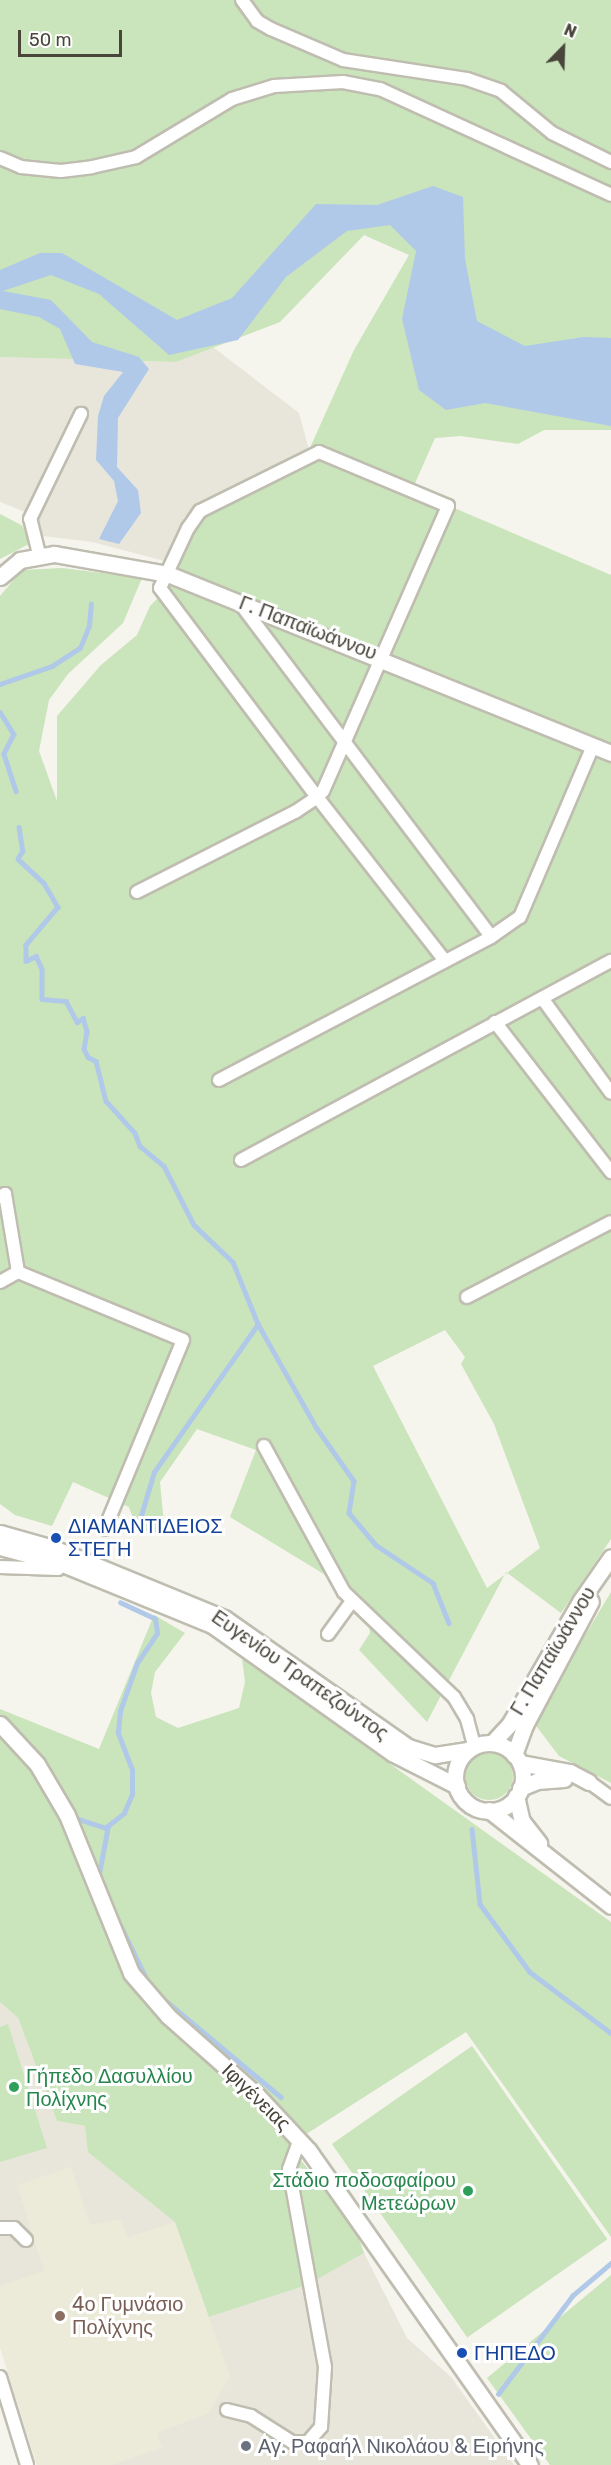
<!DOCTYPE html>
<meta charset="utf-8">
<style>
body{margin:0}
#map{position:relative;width:611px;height:2465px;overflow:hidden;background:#f5f4ed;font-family:Rubik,sans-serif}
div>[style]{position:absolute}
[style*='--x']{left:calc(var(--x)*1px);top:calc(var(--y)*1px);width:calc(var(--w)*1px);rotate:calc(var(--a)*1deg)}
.residential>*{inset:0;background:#e8e6db}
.education>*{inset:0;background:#ecead8}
.green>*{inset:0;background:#cae4bb;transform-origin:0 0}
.round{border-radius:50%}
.water>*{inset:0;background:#b1c9e9}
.stream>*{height:4.5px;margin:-2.25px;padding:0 2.25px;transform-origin:2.25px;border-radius:2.25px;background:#b1c9e9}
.roads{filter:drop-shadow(2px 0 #bfbdb0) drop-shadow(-2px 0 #bfbdb0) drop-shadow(0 2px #bfbdb0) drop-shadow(0 -2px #bfbdb0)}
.minor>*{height:12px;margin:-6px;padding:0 6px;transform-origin:6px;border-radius:6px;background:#fff}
.tertiary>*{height:15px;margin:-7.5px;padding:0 7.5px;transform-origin:7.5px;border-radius:7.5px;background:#fff}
.tertiary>.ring{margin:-7.5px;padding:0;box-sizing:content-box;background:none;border:15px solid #fff;border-radius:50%}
.dots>*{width:16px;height:16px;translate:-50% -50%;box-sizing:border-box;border:3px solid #fff;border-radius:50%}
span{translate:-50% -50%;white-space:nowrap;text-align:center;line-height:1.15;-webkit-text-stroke:6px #fff;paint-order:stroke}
.street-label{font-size:20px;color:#49453b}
.transit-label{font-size:20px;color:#164399}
.left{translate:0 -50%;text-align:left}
.leisure-label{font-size:20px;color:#27864d}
.right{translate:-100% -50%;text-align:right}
.education-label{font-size:20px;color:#785e54}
.worship-label{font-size:20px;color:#5b616d}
.north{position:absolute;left:533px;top:18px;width:60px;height:60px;-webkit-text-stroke:4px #fff;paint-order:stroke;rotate:23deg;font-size:16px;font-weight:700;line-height:24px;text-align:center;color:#49453b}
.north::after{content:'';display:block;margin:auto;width:21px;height:27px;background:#49453b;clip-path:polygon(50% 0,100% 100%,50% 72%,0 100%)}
.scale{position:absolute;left:18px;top:30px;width:104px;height:27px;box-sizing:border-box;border:3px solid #49453b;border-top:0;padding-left:8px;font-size:18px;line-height:21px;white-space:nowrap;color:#49453b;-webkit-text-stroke:4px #fff;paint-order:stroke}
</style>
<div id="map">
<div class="residential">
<div style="clip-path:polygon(213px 347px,299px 413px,309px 450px,184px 517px,165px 561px,92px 542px,43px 536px,38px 517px,0 502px,0 357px,176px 362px)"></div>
<div style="clip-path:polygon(0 2002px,18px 2018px,57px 2121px,85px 2126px,175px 2222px,209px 2317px,307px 2285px,364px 2253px,407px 2338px,451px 2377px,514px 2465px,37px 2465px,0 2347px)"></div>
</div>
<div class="education">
<div style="clip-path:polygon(71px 2167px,90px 2225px,120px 2219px,128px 2237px,175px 2222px,230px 2376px,209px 2413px,157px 2433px,162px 2448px,112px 2465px,37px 2465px,0 2347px,0 2286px,44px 2271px,17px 2185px)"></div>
</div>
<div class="green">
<div style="clip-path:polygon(evenodd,0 0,611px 0,611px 430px,544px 430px,518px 444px,461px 436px,435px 438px,412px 490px,611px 575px,611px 1539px,561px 1613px,506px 1572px,427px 1722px,359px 1650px,370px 1633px,366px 1607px,355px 1593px,230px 1517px,256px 1450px,197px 1429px,160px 1482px,165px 1534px,137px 1529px,129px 1507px,73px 1482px,52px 1526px,15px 1515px,0 1504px,0 596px,22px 570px,62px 568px,142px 578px,123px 623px,68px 674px,49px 700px,39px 751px,57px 801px,57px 716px,101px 665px,137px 635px,150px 606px,170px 586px,200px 511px,309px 450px,354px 350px,409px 255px,364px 235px,280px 322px,176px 362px,0 357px,0 0,445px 1330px,465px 1357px,461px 1364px,494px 1424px,540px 1548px,487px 1588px,373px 1366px,445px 1330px)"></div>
<div style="clip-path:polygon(0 514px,23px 526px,29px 544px,0 559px)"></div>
<div style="clip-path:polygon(611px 1592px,611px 1783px,559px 1756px,537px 1727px,536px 1717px)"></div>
<div style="clip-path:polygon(154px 1615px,185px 1633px,155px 1672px,151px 1693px,156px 1717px,178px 1728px,239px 1708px,245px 1682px,242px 1658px,611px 1922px,611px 2237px,466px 2032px,289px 2145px,356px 2230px,364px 2253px,307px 2285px,209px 2317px,175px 2222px,88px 2152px,85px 2126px,57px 2121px,18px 2018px,0 2002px,0 1709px,99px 1749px)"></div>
<div class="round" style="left:465px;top:1752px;width:48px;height:48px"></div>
<div style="clip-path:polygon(8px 2024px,47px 2148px,0 2162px,0 2027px)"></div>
<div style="left:472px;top:2046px;width:236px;height:171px;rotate:55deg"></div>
<div style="clip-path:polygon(611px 2275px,611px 2465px,550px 2465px,487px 2378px)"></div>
</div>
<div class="water">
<div style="clip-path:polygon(433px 186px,463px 197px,465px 259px,477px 321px,525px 346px,584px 337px,611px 338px,611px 426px,485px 403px,446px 410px,419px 390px,402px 319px,416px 251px,390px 225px,347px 231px,286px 277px,238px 340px,169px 355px,99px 294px,51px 275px,3px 291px,51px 300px,92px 342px,139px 357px,149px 369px,118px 418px,117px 467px,138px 490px,141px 513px,119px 544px,99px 539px,118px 501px,114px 481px,96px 460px,98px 416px,104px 396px,123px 372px,75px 364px,60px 329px,39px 317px,0 309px,0 270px,40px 253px,62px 253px,177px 320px,232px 298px,316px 204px,377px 205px)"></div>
</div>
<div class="stream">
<div style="--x:0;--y:684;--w:55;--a:-19.1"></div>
<div style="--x:52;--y:666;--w:33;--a:-33"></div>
<div style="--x:80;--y:648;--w:24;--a:-68"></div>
<div style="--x:89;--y:626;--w:22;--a:-85"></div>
<div style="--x:0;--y:712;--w:26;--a:58"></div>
<div style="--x:14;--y:734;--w:22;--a:117"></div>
<div style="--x:4;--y:754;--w:39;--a:72"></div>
<div style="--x:19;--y:827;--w:24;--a:81"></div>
<div style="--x:23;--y:851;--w:9;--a:122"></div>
<div style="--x:18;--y:859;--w:35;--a:43"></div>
<div style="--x:44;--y:883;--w:28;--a:60"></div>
<div style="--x:58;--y:907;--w:50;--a:130.1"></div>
<div style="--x:26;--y:945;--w:16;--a:90"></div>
<div style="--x:26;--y:961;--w:11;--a:-27"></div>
<div style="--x:36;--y:956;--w:14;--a:65"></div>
<div style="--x:42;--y:969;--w:30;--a:90"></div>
<div style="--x:42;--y:999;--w:24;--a:5"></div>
<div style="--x:66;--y:1001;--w:24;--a:62"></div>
<div style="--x:77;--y:1022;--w:7;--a:-34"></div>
<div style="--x:83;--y:1018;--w:14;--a:73"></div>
<div style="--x:87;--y:1031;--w:18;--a:99"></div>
<div style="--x:84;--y:1049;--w:9;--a:63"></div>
<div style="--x:88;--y:1057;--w:9;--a:27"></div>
<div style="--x:96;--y:1061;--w:41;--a:76"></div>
<div style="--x:106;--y:1101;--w:43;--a:47.8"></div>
<div style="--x:135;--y:1133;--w:14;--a:69"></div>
<div style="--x:140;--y:1146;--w:31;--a:40"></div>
<div style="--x:164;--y:1166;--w:66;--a:63"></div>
<div style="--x:194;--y:1225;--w:54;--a:43.5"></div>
<div style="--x:233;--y:1262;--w:67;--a:68"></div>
<div style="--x:258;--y:1324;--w:118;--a:60.6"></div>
<div style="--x:316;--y:1427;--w:66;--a:54.9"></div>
<div style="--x:354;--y:1481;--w:32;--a:99"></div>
<div style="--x:349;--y:1513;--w:42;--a:49.8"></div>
<div style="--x:376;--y:1545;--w:69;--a:33.7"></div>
<div style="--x:433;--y:1583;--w:43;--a:68.2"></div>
<div style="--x:137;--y:1529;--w:59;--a:-73.4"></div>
<div style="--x:154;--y:1472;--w:181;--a:-54.9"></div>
<div style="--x:72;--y:1817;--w:35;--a:18"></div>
<div style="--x:105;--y:1828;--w:24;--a:-38"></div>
<div style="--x:124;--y:1813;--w:21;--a:-67"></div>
<div style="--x:132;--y:1794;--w:24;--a:-90"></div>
<div style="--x:132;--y:1770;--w:40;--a:-111"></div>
<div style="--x:118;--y:1733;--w:22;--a:-85"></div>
<div style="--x:120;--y:1711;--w:51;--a:-70.5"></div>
<div style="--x:137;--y:1663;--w:36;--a:-56"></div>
<div style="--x:157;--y:1633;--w:14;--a:-98"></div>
<div style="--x:155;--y:1619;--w:38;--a:-155"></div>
<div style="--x:472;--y:1829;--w:75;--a:83.9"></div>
<div style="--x:480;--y:1904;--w:84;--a:53.7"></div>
<div style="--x:530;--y:1972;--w:101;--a:37"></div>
<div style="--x:98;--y:1879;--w:54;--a:-79.3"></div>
<div style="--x:116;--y:1916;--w:76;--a:64.1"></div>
<div style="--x:159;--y:1995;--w:159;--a:39.9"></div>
<div style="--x:498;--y:2394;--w:123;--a:-52.9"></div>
<div style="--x:572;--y:2296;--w:51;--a:-40.2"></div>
</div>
<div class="roads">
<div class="minor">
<div style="--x:242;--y:0;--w:26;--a:54"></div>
<div style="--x:257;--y:21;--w:16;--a:30"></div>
<div style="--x:271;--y:29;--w:78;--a:23.3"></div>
<div style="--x:343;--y:60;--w:125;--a:8.7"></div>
<div style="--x:467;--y:79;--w:36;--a:19"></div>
<div style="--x:501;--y:91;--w:66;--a:39.5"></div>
<div style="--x:552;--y:133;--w:66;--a:26.2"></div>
<div style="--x:0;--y:158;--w:23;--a:23"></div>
<div style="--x:21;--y:167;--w:40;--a:5.7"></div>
<div style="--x:61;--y:171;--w:31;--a:-7"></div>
<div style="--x:92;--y:167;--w:45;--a:-12.8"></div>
<div style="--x:136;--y:157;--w:112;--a:-31.1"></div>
<div style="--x:232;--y:99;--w:44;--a:-17.2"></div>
<div style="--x:274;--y:86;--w:69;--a:-3.3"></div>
<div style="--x:343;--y:82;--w:38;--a:11"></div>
<div style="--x:380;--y:89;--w:254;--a:24.6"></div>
<div style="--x:39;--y:554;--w:36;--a:-104"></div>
<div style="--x:30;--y:519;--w:117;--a:-64.1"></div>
<div style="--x:239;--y:602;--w:419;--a:53"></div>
<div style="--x:137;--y:892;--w:177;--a:-26.9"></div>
<div style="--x:295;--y:812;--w:27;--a:-34"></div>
<div style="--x:317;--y:797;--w:8;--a:-45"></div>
<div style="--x:323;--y:791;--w:311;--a:-66.3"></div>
<div style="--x:448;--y:506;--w:140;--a:-157.3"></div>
<div style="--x:319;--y:452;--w:133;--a:153.6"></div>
<div style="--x:200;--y:511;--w:21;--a:125"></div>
<div style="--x:188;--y:528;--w:66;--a:115"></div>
<div style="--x:160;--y:588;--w:261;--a:53.1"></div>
<div style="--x:317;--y:797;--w:208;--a:52"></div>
<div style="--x:542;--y:998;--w:117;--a:54"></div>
<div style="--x:495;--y:1022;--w:190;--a:52.3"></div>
<div style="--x:219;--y:1080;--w:307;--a:-27.7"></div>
<div style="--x:491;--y:937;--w:35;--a:-35"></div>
<div style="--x:520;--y:917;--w:186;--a:-66.9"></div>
<div style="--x:241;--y:1160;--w:420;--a:-28.3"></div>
<div style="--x:0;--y:1197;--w:6;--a:-31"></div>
<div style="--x:5;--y:1194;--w:79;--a:80.5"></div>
<div style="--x:18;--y:1272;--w:178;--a:22.4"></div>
<div style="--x:183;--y:1340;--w:204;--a:112.5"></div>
<div style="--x:0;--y:1282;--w:21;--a:-29"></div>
<div style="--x:467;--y:1297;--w:162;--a:-27.5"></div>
<div style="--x:264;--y:1446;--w:166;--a:61.3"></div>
<div style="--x:344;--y:1592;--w:152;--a:43.7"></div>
<div style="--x:454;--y:1697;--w:26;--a:59"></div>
<div style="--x:467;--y:1719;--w:28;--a:75"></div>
<div style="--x:0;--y:1567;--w:58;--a:2"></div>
<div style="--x:328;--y:1634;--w:39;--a:-54"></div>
<div style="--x:589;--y:1782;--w:27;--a:36"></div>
<div style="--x:0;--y:2228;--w:14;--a:0"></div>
<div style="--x:14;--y:2228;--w:17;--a:45"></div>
<div style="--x:0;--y:2377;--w:92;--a:72.9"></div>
<div style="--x:227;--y:2410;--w:25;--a:14"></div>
<div style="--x:251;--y:2416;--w:49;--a:32.4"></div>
<div style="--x:292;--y:2442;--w:16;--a:0"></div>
<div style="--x:308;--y:2442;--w:20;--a:-49"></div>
<div style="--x:321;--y:2427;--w:60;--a:-86.2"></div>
<div style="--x:325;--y:2367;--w:201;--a:-100.3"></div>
<div style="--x:289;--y:2169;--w:30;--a:-70"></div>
</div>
<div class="tertiary">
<div style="--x:0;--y:577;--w:26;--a:-40"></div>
<div style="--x:20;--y:560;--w:35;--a:-10"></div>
<div style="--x:54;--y:554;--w:116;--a:10"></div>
<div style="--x:168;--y:574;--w:478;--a:22"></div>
<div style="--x:0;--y:1533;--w:55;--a:15.8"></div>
<div style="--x:53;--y:1548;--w:185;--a:22.3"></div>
<div style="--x:224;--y:1618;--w:225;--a:35"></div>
<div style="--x:408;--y:1747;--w:28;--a:17"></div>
<div style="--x:435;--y:1755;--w:33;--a:-9"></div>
<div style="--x:0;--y:1547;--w:62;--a:14.9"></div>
<div style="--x:60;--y:1563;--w:164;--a:22.2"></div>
<div style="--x:212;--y:1625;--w:221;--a:35.4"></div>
<div style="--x:392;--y:1753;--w:73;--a:26.9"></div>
<div style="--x:0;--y:1724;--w:54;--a:47.2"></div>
<div style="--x:37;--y:1764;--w:59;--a:59.5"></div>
<div style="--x:67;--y:1815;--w:170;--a:67.9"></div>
<div style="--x:131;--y:1973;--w:57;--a:49.3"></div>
<div style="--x:168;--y:2016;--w:119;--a:41.6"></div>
<div style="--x:257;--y:2095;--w:76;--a:47.1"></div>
<div style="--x:309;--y:2151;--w:384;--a:54.9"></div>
<div style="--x:492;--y:1743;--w:25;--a:-47"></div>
<div style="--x:509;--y:1725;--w:144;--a:-60.1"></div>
<div style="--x:581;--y:1600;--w:52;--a:-55.1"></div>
<div class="ring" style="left:455px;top:1743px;width:53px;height:53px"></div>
<div style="--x:514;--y:1755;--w:32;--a:-70"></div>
<div style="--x:525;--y:1725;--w:140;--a:-62"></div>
<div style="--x:520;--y:1763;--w:51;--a:10.2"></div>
<div style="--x:570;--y:1772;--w:21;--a:28"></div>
<div style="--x:520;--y:1788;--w:18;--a:-22"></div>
<div style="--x:537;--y:1781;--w:27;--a:-4"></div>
<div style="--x:516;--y:1796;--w:26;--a:77"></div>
<div style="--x:522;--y:1821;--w:28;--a:52"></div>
<div style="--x:489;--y:1810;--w:155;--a:38.2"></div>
</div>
</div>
<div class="dots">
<div style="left:56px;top:1538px;background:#1a4fb4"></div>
<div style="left:14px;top:2087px;background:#2e9e5b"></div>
<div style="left:468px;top:2191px;background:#2e9e5b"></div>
<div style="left:60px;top:2316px;background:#8d6e63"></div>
<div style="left:462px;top:2353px;background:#1a4fb4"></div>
<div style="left:246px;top:2446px;background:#6b7280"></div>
</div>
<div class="street-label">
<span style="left:308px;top:628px;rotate:21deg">Γ. Παπαϊωάννου</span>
<span style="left:553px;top:1651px;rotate:-59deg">Γ. Παπαϊωάννου</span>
<span style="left:300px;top:1675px;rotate:35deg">Ευγενίου Τραπεζούντος</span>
<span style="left:256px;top:2097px;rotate:44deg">Ιφιγένειας</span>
</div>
<div class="transit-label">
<span class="left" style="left:68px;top:1538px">ΔΙΑΜΑΝΤΙΔΕΙΟΣ<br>ΣΤΕΓΗ</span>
<span class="left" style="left:474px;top:2353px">ΓΗΠΕΔΟ</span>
</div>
<div class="leisure-label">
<span class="left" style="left:26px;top:2088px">Γήπεδο Δασυλλίου<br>Πολίχνης</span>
<span class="right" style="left:456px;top:2192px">Στάδιο ποδοσφαίρου<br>Μετεώρων</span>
</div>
<div class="education-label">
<span class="left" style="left:72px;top:2316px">4ο Γυμνάσιο<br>Πολίχνης</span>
</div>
<div class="worship-label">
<span class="left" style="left:258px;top:2446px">Αγ. Ραφαήλ Νικολάου &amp; Ειρήνης</span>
</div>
<div class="north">N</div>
<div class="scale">50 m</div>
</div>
